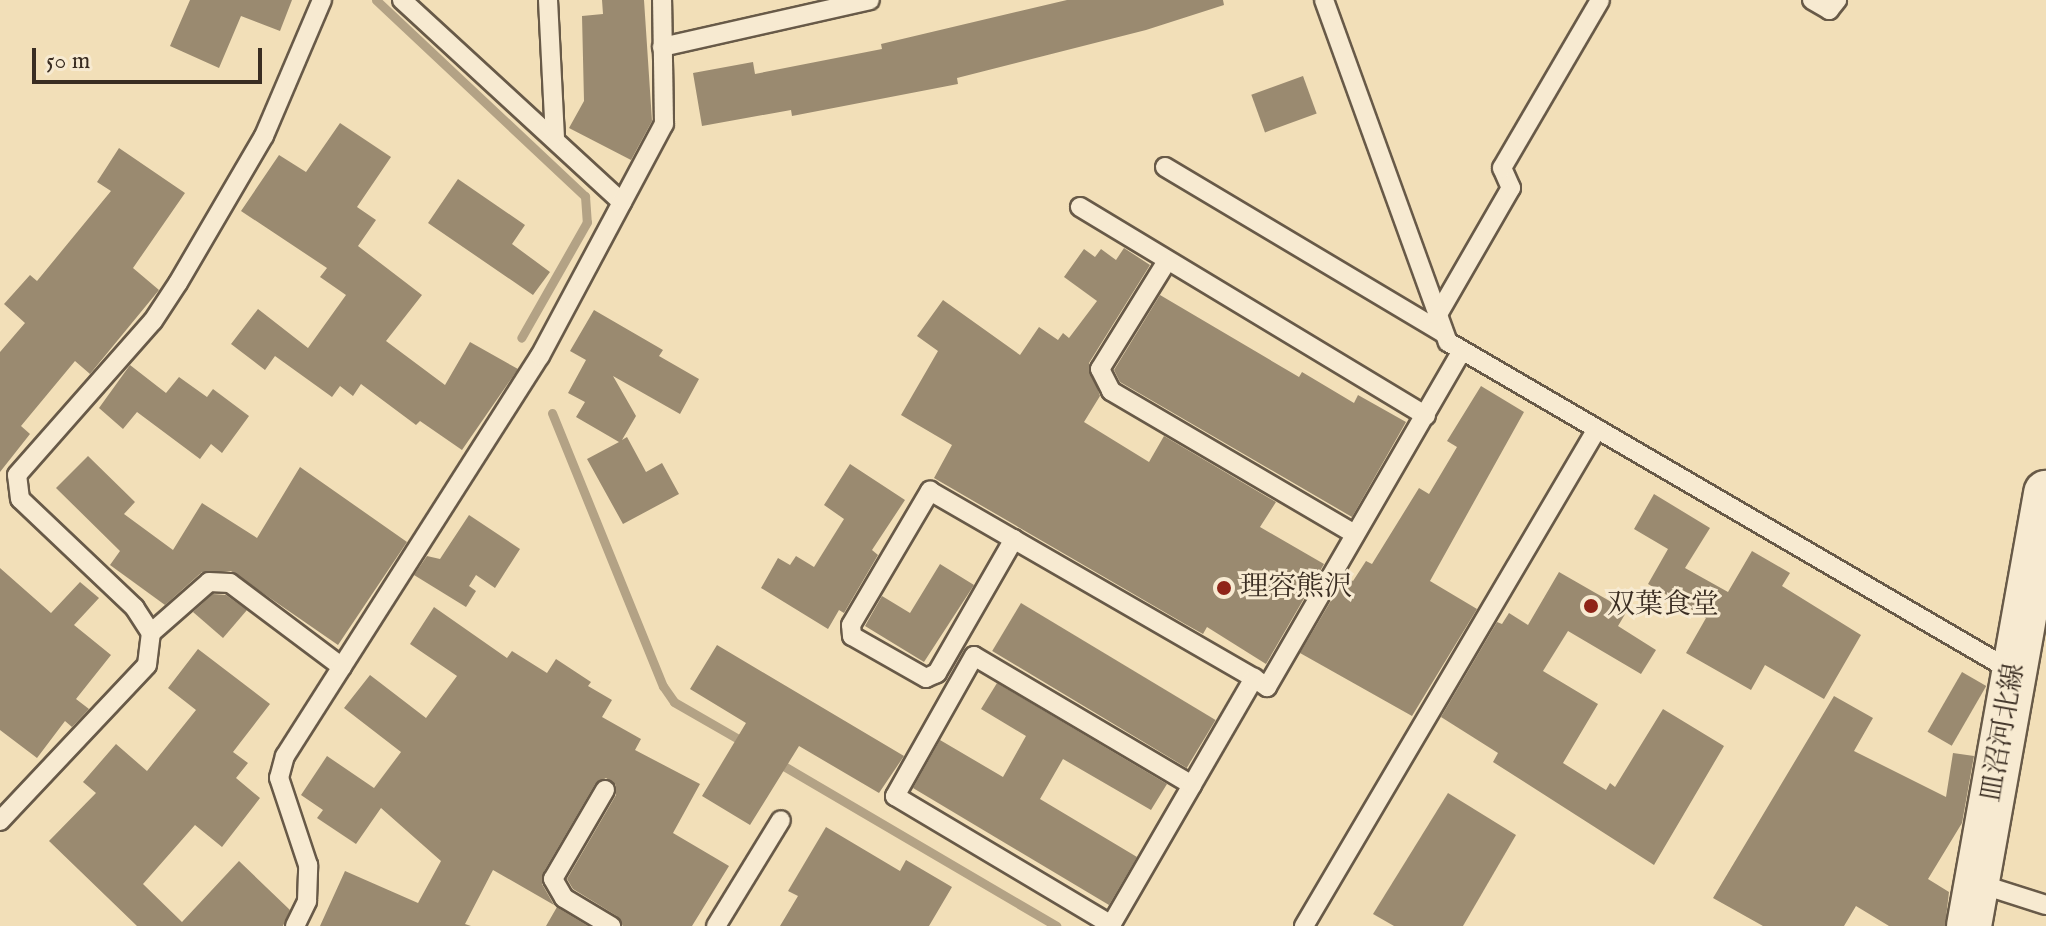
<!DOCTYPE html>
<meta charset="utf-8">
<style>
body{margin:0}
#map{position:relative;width:2046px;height:926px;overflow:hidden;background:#f2dfb8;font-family:"IM FELL English","Noto Serif JP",serif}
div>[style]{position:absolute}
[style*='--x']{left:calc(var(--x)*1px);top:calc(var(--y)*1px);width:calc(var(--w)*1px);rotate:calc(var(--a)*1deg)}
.stream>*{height:9px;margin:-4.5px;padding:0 4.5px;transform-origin:4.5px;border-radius:4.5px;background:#b3a285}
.building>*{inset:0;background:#9a8a70;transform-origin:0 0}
.roads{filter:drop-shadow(2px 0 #685a48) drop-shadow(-2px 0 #685a48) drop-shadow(0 2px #685a48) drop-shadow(0 -2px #685a48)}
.lane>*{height:18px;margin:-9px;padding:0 9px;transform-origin:9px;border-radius:9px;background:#f7ead1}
.secondary>*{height:44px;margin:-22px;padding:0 22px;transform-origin:22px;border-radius:22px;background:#f7ead1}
.dots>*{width:22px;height:22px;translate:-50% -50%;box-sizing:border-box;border:4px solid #f7ead1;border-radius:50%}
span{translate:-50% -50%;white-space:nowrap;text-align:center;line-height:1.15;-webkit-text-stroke:6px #f7ead1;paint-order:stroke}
.poi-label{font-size:28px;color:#3a2d22}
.left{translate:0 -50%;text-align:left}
.street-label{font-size:28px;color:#3a2d22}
.scale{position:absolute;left:32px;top:48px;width:230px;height:36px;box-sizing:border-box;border:4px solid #3a2d22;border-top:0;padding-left:10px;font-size:24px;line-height:28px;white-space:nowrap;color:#3a2d22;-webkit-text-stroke:6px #f7ead1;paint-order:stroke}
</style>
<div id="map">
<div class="stream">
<div style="--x:376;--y:0;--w:287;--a:43.2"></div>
<div style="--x:585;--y:196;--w:26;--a:86"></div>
<div style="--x:587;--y:222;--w:133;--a:119.6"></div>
<div style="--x:552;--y:413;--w:295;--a:67.9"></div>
<div style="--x:663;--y:686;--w:19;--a:55"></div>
<div style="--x:674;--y:702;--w:84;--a:29.9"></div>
<div style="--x:777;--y:762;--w:324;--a:30.4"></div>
</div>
<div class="building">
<div style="clip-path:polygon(190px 0,292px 0,280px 31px,241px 16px,219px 68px,170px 46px)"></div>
<div style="clip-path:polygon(602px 0,644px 0,652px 121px,631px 160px,569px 128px,584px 101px,582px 16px,603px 14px)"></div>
<div style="clip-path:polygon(1067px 0,1223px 0,1224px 5px,1146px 30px,957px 78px,958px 84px,792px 116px,791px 110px,702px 126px,693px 73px,753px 62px,755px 74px,882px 49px,881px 44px)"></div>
<div style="left:1303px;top:76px;width:40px;height:55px;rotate:70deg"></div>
<div style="clip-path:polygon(340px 123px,391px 157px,357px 207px,376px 220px,358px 246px,422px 295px,386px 341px,445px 385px,470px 342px,518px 369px,462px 450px,420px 421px,416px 425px,361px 384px,353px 396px,340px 386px,332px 397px,275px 356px,265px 370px,231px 344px,258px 309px,308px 348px,346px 295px,320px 277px,327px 268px,241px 211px,279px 155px,306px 172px)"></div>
<div style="clip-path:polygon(119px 148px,185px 193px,133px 268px,159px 290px,90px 374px,75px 361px,21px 426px,30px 434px,0 472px,0 352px,25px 323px,4px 304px,30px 275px,37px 281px,111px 191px,97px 182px)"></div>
<div style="clip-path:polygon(458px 179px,525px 225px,512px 244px,550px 272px,533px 295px,428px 223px)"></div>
<div style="clip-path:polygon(1124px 248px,1150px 265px,1089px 363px,1100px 396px,1084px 422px,1149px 462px,1164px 436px,1276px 502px,1260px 527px,1324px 564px,1266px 664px,1207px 627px,1203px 634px,1185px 624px,934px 478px,952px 445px,901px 415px,938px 351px,917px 336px,943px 300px,1020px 355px,1039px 327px,1058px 340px,1063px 333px,1069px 338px,1097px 301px,1064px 277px,1084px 249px,1095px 257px,1101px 249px,1116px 260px)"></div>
<div style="clip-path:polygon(1160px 295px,1299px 377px,1302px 372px,1354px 403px,1358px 395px,1406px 422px,1352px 517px,1120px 382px,1114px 370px)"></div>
<div style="clip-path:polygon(594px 310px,663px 350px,659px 356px,699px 379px,680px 414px,613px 376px,636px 416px,622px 440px,627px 437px,646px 472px,662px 463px,679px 494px,623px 524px,587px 459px,619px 442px,576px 417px,585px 402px,568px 393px,586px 360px,570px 351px)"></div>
<div style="clip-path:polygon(130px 365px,166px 393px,179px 377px,207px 397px,213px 389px,249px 416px,222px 453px,211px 444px,200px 459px,137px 412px,123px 429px,99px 408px)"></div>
<div style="clip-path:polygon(1481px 386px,1524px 412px,1430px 581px,1477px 609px,1412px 716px,1300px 653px,1345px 577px,1353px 581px,1366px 561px,1372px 564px,1419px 488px,1429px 494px,1457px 447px,1447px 441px)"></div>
<div style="clip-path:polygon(88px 456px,135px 502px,124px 514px,173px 550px,202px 503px,257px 538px,300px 467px,407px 542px,338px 645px,231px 571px,202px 572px,165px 605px,110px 565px,120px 551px,56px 488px)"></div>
<div style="clip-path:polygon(850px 464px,905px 500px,872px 550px,878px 555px,844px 613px,839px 610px,828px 629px,761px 588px,778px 558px,790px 565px,796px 556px,814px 567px,844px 519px,824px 505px)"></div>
<div style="clip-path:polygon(1654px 494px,1710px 528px,1685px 568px,1728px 592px,1752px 551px,1790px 573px,1782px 586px,1861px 635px,1824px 699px,1765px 665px,1751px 690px,1686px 653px,1706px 618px,1648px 584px,1668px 549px,1634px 529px)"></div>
<div style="clip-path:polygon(469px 515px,520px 549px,495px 588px,476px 575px,469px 586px,476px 591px,466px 607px,414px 575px,427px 556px,440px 559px)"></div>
<div style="clip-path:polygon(940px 564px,974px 585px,924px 662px,865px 626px,882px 596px,910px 613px)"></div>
<div style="clip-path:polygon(0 568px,51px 613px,80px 582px,99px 598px,74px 625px,111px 655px,76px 699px,89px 709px,72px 727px,65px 721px,37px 758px,0 730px)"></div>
<div style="clip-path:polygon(1559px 572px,1627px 611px,1618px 626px,1656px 650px,1641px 674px,1568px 631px,1543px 671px,1598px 704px,1563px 763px,1606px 790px,1610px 783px,1615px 787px,1663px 709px,1724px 746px,1654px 865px,1493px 762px,1498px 753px,1441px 717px,1497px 622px,1502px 624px,1509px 613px,1528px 625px)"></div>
<div style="clip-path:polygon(213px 594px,226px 595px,247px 610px,223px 638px,193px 612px)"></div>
<div style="left:1021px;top:603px;width:227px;height:56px;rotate:31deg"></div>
<div style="clip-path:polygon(434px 607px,507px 658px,512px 651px,547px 673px,556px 659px,591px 682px,588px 686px,612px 700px,602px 717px,641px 739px,635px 750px,700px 784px,673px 833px,729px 866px,692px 926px,623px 926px,617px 916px,573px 889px,567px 879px,616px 795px,616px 785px,606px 778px,595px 784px,543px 873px,542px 884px,554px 905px,493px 870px,465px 924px,471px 926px,320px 926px,345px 871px,418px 903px,441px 861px,381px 808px,356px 844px,317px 818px,323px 810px,301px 795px,327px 756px,374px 788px,401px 752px,344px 708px,370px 675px,426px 718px,457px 676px,410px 644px)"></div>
<div style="clip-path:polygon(717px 645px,904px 756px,879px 793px,799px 746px,750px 825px,702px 796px,746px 723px,690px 689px)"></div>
<div style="clip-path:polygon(198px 649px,270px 704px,233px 752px,248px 763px,236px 778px,260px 798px,222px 847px,195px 825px,143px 884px,182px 922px,239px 861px,290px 910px,283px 926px,137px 926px,49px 841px,96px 793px,83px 782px,116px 744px,147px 771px,196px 710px,168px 688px)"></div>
<div style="left:1962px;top:672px;width:28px;height:69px;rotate:30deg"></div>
<div style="clip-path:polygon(997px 683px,1167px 784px,1151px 810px,1063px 759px,1040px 799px,1137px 857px,1109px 905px,913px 788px,940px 740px,1003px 777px,1026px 736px,981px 709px)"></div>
<div style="clip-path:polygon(1834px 696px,1873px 718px,1854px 751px,1946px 797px,1953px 753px,1974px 756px,1962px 823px,1928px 879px,1949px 892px,1945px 926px,1889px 926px,1856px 906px,1844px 926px,1763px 926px,1713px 898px)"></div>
<div style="clip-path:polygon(1448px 793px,1516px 835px,1463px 926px,1394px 926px,1373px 914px)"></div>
<div style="clip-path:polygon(826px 827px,900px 871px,906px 860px,952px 887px,929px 926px,780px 926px,798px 896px,788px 891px)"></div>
<div style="clip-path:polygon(557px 907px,558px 908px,588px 926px,546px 926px)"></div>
</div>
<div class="roads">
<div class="lane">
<div style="--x:402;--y:0;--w:299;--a:42.6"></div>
<div style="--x:548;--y:0;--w:137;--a:87.1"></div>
<div style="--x:1324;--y:0;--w:364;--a:70.1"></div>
<div style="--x:1448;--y:342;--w:653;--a:30.26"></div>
<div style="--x:1812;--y:0;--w:20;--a:30"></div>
<div style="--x:1829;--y:10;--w:13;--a:-51"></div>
<div style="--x:662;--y:47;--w:213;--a:-12.7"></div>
<div style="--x:1165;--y:167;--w:325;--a:30.8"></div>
<div style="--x:1080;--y:207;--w:404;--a:31.1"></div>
<div style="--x:1167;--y:261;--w:127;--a:121.8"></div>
<div style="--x:1100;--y:369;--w:25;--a:63"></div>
<div style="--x:1111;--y:391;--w:283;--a:30.4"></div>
<div style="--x:1437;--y:316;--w:148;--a:-60"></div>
<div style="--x:1511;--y:188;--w:22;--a:-114"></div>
<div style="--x:1502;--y:168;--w:194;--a:-59.7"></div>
<div style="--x:1014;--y:539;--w:155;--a:119.9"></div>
<div style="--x:937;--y:673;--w:12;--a:156"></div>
<div style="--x:926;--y:678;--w:85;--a:-150.4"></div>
<div style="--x:852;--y:636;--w:11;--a:-95"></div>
<div style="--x:851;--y:625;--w:156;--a:-59.5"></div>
<div style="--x:930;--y:491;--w:374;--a:30"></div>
<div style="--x:1254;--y:678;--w:16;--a:35"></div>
<div style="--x:1267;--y:687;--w:388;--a:-59.9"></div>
<div style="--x:151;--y:633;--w:77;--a:-41.3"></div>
<div style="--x:209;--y:582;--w:21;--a:3"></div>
<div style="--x:230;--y:583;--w:140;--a:36.9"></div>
<div style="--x:1192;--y:785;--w:253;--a:-149.4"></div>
<div style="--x:974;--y:656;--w:161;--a:119.4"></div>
<div style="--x:895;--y:796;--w:252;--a:30.8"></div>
<div style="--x:1111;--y:925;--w:162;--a:-59.9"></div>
<div style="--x:1192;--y:785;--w:124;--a:-59.9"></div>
<div style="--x:605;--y:790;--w:103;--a:120.3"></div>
<div style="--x:553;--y:879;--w:22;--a:60"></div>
<div style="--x:564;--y:898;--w:55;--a:30.8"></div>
<div style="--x:0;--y:821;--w:214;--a:-46.7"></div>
<div style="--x:147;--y:665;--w:32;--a:-83"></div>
<div style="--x:151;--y:633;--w:30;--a:-123"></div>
<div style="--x:135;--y:608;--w:158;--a:-136.5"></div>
<div style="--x:20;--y:499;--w:24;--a:-97"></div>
<div style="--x:17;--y:475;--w:205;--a:-48.6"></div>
<div style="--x:153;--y:321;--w:45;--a:-56.7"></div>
<div style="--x:178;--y:283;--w:170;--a:-59.7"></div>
<div style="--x:264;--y:136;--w:148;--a:-66.9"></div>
<div style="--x:1977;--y:883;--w:72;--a:17.7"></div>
<div style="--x:295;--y:926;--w:28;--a:-64"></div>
<div style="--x:307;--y:901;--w:36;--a:-88"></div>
<div style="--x:308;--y:865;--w:92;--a:-108.4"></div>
<div style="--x:279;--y:778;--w:23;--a:-75"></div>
<div style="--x:285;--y:756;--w:474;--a:-57.5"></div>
<div style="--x:540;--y:356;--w:263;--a:-61.9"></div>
<div style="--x:664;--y:124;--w:124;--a:-90.9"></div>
<div style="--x:716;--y:926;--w:124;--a:-58.5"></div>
<div style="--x:1304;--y:926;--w:577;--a:-59.48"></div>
</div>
<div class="secondary">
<div style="--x:1969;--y:926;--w:440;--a:-79.9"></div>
</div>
</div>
<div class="dots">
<div style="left:1224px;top:588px;background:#8f2418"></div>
<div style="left:1591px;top:606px;background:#8f2418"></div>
</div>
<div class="poi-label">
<span class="left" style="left:1240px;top:588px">理容熊沢</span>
<span class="left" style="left:1607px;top:606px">双葉食堂</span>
</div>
<div class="street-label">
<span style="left:2004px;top:733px;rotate:-80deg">皿沼河北線</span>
</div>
<div class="scale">50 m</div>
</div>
